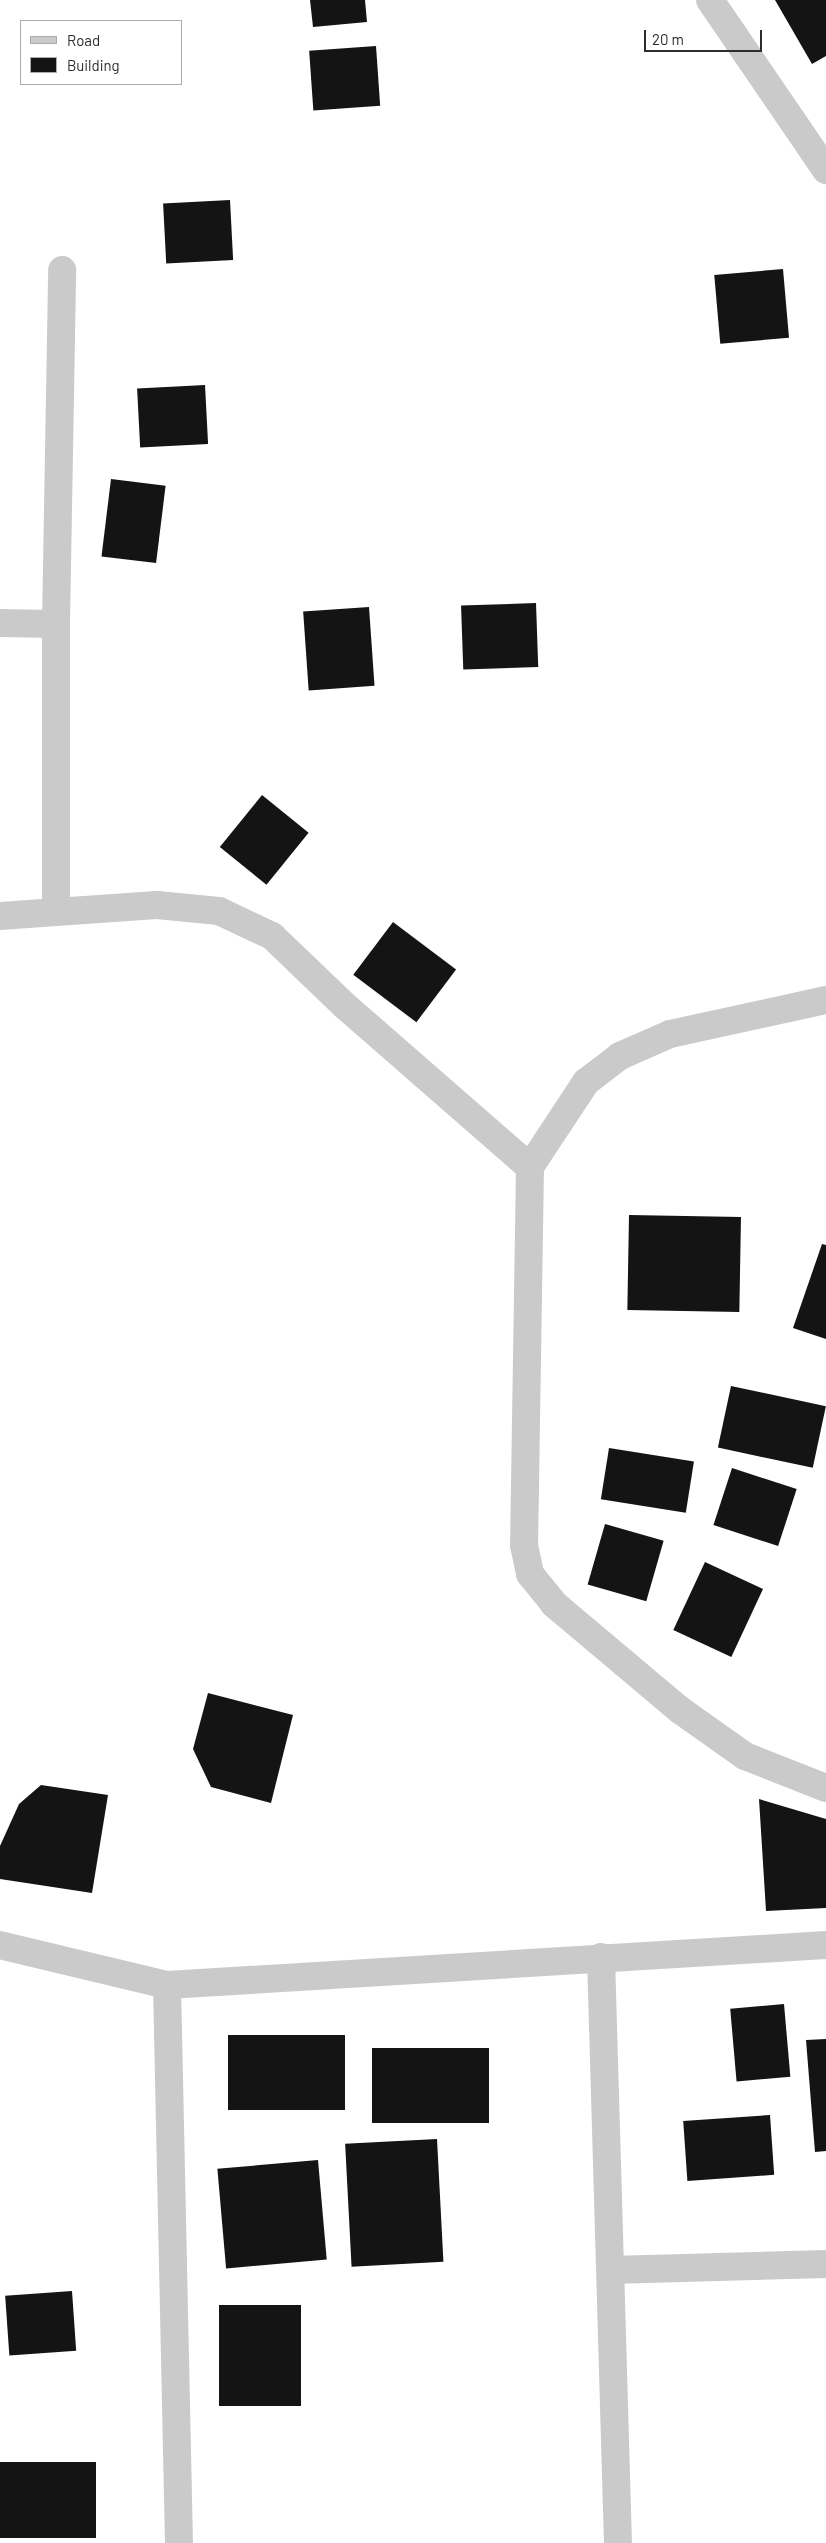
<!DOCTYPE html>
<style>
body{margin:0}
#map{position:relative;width:826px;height:2543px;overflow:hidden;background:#fff;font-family:Barlow,sans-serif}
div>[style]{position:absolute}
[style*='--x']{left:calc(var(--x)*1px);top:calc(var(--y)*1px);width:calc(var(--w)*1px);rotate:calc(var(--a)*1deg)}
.building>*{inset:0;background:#141414;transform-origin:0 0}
.minor>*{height:28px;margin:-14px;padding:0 14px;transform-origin:14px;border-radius:14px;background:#cacaca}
span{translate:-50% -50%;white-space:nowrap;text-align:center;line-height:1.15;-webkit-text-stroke:5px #fff;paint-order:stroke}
.legend{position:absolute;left:20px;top:20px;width:162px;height:65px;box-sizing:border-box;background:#fff;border:1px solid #ababab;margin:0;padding:6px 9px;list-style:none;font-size:15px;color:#2d2d2d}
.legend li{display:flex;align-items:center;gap:10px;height:25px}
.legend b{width:25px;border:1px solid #ababab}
.scale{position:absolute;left:644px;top:30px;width:118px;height:22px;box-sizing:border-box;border:2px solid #2d2d2d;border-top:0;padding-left:6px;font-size:15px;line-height:18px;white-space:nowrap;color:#2d2d2d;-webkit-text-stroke:4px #fff;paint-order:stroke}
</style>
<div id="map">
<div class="building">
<div style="clip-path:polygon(310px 0,365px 0,367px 22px,313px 27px)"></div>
<div style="clip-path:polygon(775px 0,826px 0,826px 56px,812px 64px)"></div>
<div style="left:376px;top:46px;width:60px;height:67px;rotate:86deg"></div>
<div style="left:230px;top:200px;width:60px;height:67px;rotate:87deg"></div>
<div style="left:783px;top:269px;width:69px;height:69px;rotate:85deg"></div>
<div style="left:205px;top:385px;width:59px;height:68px;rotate:87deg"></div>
<div style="left:111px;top:479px;width:55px;height:78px;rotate:7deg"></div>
<div style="left:536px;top:603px;width:64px;height:75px;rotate:88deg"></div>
<div style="left:369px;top:607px;width:79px;height:66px;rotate:86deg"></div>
<div style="left:262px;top:795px;width:60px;height:67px;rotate:39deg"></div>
<div style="left:393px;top:922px;width:79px;height:66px;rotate:37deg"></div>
<div style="left:629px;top:1215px;width:112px;height:95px;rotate:1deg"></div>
<div style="clip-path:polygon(822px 1244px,826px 1245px,826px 1339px,793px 1328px)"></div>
<div style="left:731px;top:1386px;width:97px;height:63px;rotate:12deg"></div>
<div style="left:609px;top:1448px;width:86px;height:52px;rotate:9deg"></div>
<div style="left:732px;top:1468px;width:68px;height:60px;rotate:18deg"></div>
<div style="left:605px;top:1524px;width:61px;height:63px;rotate:16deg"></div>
<div style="left:705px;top:1562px;width:64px;height:75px;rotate:25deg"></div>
<div style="clip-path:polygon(208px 1693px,293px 1715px,271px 1803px,211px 1787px,193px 1749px)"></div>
<div style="clip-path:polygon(41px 1785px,108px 1795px,92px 1893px,0 1879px,0 1846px,19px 1804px)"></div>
<div style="clip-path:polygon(759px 1799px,826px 1819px,826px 1908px,766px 1911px)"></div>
<div style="left:784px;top:2004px;width:73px;height:54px;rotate:85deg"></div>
<div style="left:228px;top:2035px;width:117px;height:75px"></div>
<div style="clip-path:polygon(826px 2039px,826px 2151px,815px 2152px,806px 2040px)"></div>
<div style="left:372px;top:2048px;width:117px;height:75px"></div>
<div style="left:770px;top:2115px;width:60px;height:87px;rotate:86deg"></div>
<div style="left:437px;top:2139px;width:123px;height:92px;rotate:87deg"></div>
<div style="left:318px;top:2160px;width:100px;height:101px;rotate:85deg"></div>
<div style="left:72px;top:2291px;width:60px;height:67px;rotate:86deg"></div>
<div style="left:219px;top:2305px;width:82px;height:101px"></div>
<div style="left:96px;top:2462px;width:76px;height:96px;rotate:90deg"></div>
</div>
<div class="minor">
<div style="--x:710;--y:0;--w:206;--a:55.7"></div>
<div style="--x:0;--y:623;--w:56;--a:1"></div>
<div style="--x:56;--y:624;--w:354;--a:-89"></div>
<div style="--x:56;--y:624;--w:288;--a:90"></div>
<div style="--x:56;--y:912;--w:101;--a:-4"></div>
<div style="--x:157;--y:905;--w:62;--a:5.5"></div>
<div style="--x:219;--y:911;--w:59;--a:25.3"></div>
<div style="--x:272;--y:936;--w:100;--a:43.8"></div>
<div style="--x:344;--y:1005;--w:247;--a:41.1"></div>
<div style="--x:0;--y:916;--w:56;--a:-4.1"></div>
<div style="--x:826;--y:1000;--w:160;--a:167.7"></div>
<div style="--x:670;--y:1034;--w:55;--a:156.3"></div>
<div style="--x:620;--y:1056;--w:43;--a:142.6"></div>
<div style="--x:586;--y:1082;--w:102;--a:123.4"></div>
<div style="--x:530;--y:1167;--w:378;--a:90.9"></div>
<div style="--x:524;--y:1545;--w:30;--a:78"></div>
<div style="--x:530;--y:1574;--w:38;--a:51"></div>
<div style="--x:554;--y:1604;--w:165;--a:40.1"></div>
<div style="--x:680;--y:1710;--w:80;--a:35.3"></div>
<div style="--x:745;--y:1756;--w:87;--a:21.6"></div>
<div style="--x:0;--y:1945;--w:172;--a:13.5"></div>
<div style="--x:167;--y:1985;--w:660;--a:-3.47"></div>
<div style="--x:601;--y:1957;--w:586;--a:88.34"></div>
<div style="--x:167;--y:1985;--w:558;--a:88.77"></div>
<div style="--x:611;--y:2270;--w:215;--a:-1.6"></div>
</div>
<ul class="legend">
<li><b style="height:6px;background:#cacaca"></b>Road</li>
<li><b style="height:14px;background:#141414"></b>Building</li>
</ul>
<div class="scale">20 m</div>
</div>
